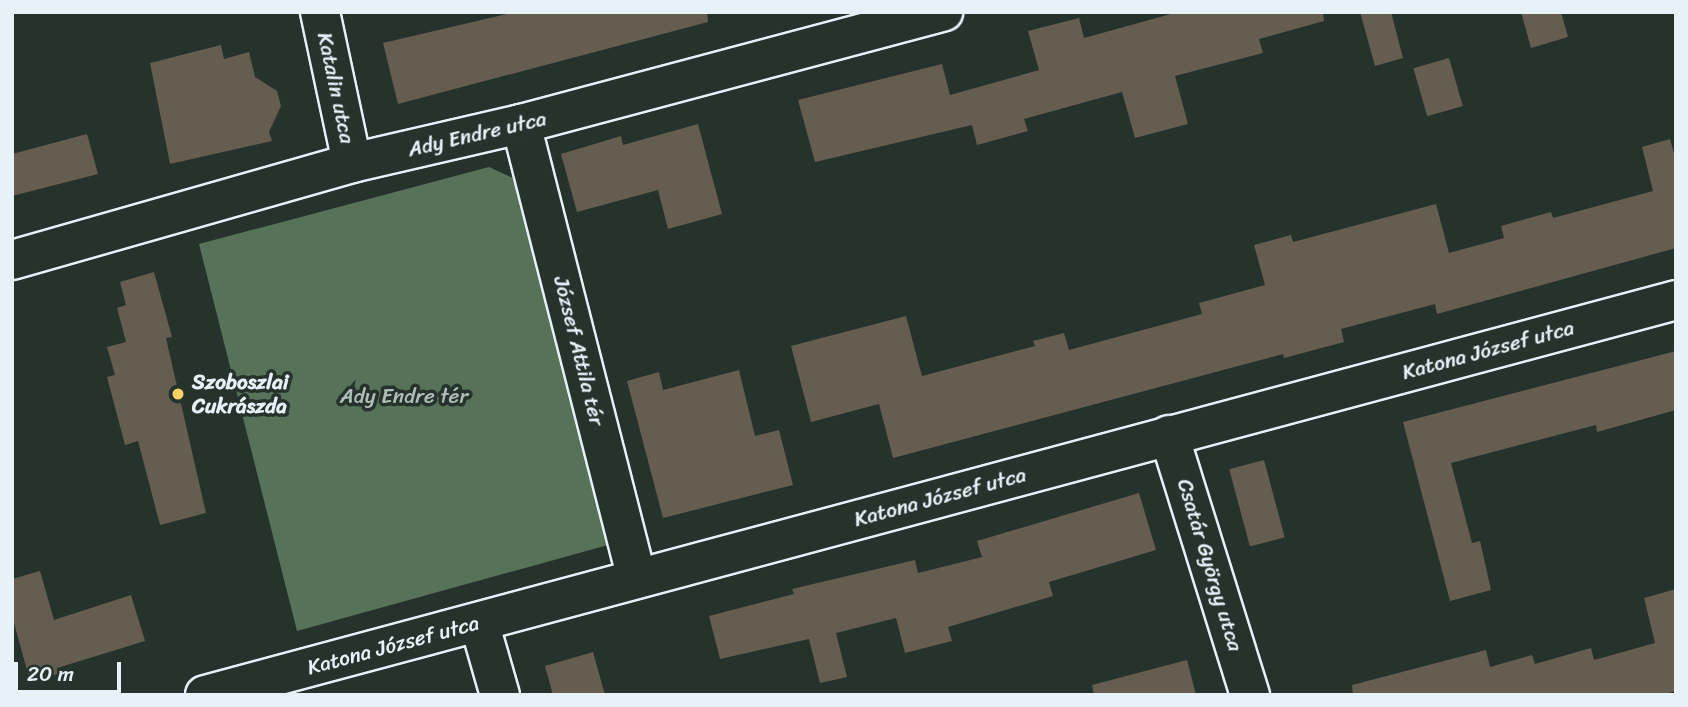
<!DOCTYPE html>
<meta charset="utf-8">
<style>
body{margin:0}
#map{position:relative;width:1688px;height:707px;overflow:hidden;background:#26332d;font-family:Sriracha,sans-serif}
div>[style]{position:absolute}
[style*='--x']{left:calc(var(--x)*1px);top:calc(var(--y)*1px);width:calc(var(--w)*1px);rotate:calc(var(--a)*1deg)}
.green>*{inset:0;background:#567259}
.building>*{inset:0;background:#655d4f;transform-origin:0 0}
.roads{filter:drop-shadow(2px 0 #e8f1f8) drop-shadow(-2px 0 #e8f1f8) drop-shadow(0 2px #e8f1f8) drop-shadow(0 -2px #e8f1f8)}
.minor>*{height:38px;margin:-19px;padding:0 19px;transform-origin:19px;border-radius:19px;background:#26332d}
.dots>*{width:19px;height:19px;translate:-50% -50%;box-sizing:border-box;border:4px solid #26332d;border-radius:50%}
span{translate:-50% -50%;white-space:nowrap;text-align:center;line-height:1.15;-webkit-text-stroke:7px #26332d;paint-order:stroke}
.street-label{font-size:21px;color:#e8f1f8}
.poi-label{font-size:21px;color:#e8f1f8;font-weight:700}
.left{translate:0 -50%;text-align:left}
.park-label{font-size:21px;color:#aebeb8}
.frame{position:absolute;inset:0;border:14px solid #e8f1f8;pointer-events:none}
.scale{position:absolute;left:14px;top:662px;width:107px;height:32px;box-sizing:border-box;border:4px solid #e8f1f8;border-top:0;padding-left:9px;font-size:21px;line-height:24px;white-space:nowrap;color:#e8f1f8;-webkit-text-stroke:5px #26332d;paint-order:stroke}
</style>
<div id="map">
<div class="green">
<div style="clip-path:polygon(489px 167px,515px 179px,608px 545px,297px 631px,199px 244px)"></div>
</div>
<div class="building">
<div style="clip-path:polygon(515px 12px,707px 12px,708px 22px,398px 104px,383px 43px)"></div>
<div style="clip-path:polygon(1178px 12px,1323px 12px,1324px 21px,1259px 39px,1263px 53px,1175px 76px,1188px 124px,1135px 138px,1122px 92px,1024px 119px,1028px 131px,977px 145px,972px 125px,815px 162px,798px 100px,942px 64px,950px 95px,1039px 70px,1028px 31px,1079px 18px,1084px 38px)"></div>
<div style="clip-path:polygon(1360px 12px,1391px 12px,1403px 58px,1375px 66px)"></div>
<div style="clip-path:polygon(1521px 12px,1561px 12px,1568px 37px,1531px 48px)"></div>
<div style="clip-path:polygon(221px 45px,224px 59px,249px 52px,255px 77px,277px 91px,281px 106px,269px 132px,272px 141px,170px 164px,150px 63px)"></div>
<div style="left:1449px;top:58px;width:50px;height:37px;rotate:74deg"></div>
<div style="clip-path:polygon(698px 124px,722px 214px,668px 229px,658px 190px,577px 212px,561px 154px,621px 136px,623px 145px)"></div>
<div style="clip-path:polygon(87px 134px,98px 174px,12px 196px,12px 154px)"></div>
<div style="clip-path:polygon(1670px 139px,1676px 160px,1676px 248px,1437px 314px,1435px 304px,1341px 329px,1344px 342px,1284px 358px,1283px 354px,893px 458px,879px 404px,811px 422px,791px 346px,906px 316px,922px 376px,1035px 346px,1033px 341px,1064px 333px,1069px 350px,1202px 314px,1199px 303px,1265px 285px,1254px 245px,1291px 235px,1293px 242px,1436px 204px,1449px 253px,1504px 238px,1501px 226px,1551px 212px,1553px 218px,1653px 191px,1642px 147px)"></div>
<div style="clip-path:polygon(154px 272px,172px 337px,166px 338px,206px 513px,160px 525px,138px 441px,125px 445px,107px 377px,115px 375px,107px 347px,126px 342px,117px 308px,126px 305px,120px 282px)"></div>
<div style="clip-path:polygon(1676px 351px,1676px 410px,1597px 432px,1596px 425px,1451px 463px,1472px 543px,1480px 541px,1491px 590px,1450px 601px,1403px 422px)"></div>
<div style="clip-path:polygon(739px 370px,755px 436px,779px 430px,793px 485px,663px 518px,627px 381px,659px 372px,663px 390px)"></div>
<div style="left:1264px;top:460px;width:80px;height:36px;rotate:75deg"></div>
<div style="clip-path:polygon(1139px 493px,1156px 550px,1049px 582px,1053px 596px,948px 627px,952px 641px,905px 653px,896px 618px,836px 633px,847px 677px,820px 683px,809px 639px,720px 659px,709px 616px,794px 594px,792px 589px,915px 560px,918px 573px,982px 557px,977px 541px)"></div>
<div style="clip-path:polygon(40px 571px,54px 620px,131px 595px,145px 641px,57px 668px,58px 674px,30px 681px,12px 616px,12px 579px)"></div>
<div style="clip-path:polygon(1676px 589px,1676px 691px,1661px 695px,1353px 695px,1352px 685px,1486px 650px,1490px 667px,1532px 655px,1535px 664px,1591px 648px,1594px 660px,1655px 643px,1644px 598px)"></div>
<div style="clip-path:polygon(593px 652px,605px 695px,553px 695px,545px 666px)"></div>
<div style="clip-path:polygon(1187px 660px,1196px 695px,1094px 695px,1092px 685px)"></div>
</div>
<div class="roads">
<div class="minor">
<div style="--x:320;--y:12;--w:154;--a:78"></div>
<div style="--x:521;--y:124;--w:469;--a:75.7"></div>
<div style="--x:12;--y:260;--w:354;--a:-15.9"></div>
<div style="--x:352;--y:163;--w:173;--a:-13"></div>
<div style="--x:521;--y:124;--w:437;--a:-14.9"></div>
<div style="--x:1169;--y:435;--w:272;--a:72.7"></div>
<div style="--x:479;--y:622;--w:76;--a:74"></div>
<div style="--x:205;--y:695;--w:1523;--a:-15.03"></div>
</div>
</div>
<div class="dots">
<div style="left:178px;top:394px;background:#ffd166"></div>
</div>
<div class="street-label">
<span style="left:336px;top:88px;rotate:78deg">Katalin utca</span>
<span style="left:477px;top:134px;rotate:-13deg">Ady Endre utca</span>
<span style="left:1488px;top:350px;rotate:-15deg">Katona József utca</span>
<span style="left:579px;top:351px;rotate:76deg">József Attila tér</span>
<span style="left:940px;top:497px;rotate:-15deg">Katona József utca</span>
<span style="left:1210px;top:565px;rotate:73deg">Csatár György utca</span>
<span style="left:393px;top:645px;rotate:-15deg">Katona József utca</span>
</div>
<div class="poi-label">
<span class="left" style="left:192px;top:394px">Szoboszlai<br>Cukrászda</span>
</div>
<div class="park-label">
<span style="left:404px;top:396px">Ady Endre tér</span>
</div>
<div class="frame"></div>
<div class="scale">20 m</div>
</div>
